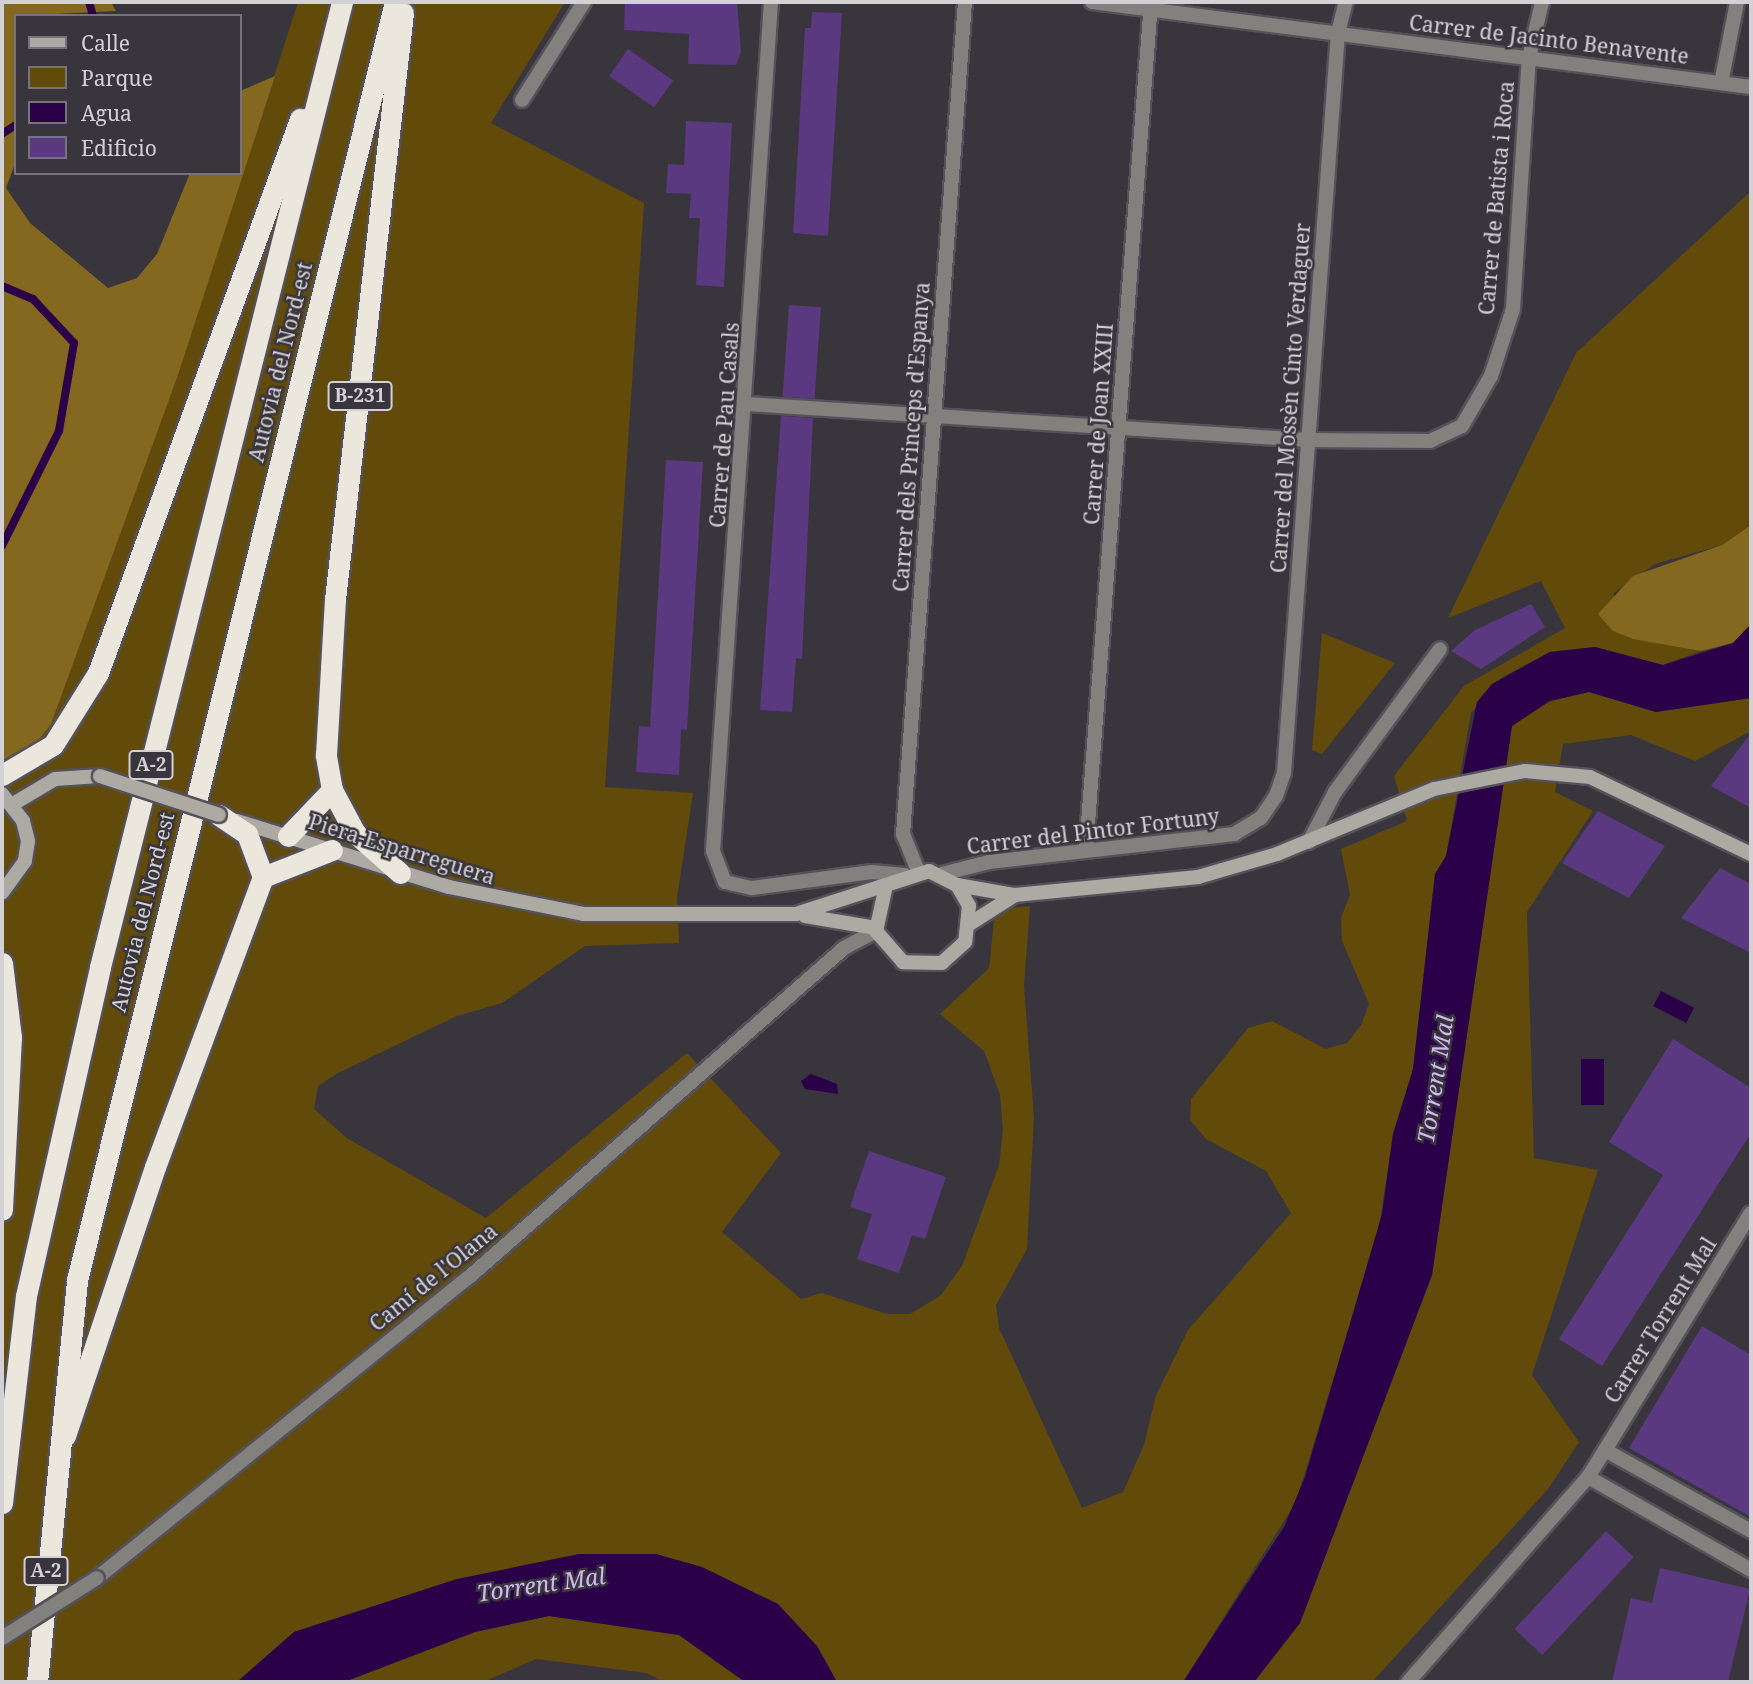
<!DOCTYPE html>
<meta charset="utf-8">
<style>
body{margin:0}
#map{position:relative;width:1753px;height:1684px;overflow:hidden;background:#38353d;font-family:"Noto Serif",serif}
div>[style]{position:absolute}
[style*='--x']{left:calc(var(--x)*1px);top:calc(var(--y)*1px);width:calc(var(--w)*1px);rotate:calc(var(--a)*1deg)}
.green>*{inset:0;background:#624a0a}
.forest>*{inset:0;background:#856820}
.water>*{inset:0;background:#2a0149;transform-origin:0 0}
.stream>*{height:8px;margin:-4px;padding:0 4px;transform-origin:4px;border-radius:4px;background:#2a0149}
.building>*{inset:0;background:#5b3980;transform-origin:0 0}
.roads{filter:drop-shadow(2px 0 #545159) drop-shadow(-2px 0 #545159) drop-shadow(0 2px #545159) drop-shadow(0 -2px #545159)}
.pedestrian>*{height:14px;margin:-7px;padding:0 7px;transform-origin:7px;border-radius:7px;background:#83817d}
.minor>*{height:14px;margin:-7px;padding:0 7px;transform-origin:7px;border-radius:7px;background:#83817d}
.secondary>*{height:14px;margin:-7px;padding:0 7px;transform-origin:7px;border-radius:7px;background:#adaaa4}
.motorway>*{height:21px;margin:-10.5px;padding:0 10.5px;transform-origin:10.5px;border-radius:10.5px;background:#ece7dd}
.bridges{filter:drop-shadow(2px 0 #545159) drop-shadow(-2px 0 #545159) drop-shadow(0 2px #545159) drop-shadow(0 -2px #545159)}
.minor-bridge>*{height:14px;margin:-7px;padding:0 7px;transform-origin:7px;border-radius:7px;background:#83817d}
.secondary-bridge>*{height:14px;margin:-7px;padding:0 7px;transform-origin:7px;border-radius:7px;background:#adaaa4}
span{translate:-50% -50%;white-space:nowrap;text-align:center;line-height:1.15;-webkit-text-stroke:5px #38353d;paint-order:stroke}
.shield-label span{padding:2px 5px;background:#38353d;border:2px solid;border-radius:5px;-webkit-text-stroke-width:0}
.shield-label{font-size:19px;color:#d3d1d6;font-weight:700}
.street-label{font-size:21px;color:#d3d1d6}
.water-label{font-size:23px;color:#d1b7f4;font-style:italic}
.frame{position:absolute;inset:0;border:4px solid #d3d1d6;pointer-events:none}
.legend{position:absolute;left:14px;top:14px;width:228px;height:161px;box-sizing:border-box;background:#38353d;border:2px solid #76737a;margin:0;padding:9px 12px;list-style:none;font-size:21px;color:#d3d1d6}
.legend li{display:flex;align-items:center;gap:14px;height:35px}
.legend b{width:35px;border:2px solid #76737a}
</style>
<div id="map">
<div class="green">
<div style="clip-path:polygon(298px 2px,565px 2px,491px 123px,644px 203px,605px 787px,693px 793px,677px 898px,679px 943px,585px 946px,502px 1003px,457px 1016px,336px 1074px,318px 1086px,314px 1109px,347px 1138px,486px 1218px,687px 1053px,781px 1153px,722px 1232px,801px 1299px,822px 1293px,887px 1314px,910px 1314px,940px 1296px,962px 1266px,999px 1165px,1003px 1130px,1000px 1095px,984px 1051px,940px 1014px,989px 968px,995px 910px,1030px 906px,1024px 986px,1034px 1117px,1027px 1249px,996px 1305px,999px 1328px,1082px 1508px,1123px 1492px,1144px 1445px,1156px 1395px,1188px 1330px,1291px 1213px,1266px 1171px,1206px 1139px,1190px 1120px,1191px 1099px,1248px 1028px,1272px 1021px,1326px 1049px,1347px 1043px,1361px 1025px,1369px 1004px,1342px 941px,1341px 918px,1350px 895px,1341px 849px,1407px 821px,1394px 776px,1464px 686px,1565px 628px,1541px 581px,1448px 618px,1576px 353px,1751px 191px,1751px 525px,1722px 545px,1655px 564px,1614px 593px,1613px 631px,1701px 651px,1663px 665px,1595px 647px,1550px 652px,1501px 678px,1471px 713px,1446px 856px,1435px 874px,1413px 1069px,1393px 1134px,1379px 1228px,1296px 1502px,1183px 1682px,837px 1682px,817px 1646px,457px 1579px,294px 1632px,237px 1682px,2px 1682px,2px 761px,33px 747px,179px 372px)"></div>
<div style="clip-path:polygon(1322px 633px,1395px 663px,1322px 754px,1312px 750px)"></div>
<div style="clip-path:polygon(1589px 692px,1656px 712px,1751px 698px,1751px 731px,1695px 761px,1631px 735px,1563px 744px,1555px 792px,1593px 811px,1527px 912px,1534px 1158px,1598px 1170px,1532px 1375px,1579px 1442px,1548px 1489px,1372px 1682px,1254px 1682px,1300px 1623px,1432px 1275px,1512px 725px,1550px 701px)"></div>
<div style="clip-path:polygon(549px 1616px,679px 1635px,745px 1682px,665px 1682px,646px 1673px,536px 1659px,483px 1682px,344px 1682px,475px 1632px)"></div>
</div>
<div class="forest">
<div style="clip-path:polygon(2px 2px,111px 2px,116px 11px,16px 16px,16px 161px,6px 188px,30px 223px,108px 288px,137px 278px,157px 254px,190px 173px,240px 173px,240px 91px,275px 76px,179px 372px,51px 724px,33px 747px,2px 761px)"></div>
<div style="clip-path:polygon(1751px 525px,1751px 624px,1733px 643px,1701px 651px,1633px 639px,1613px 631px,1598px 614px,1633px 576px,1722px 545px)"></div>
</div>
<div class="water">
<div style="clip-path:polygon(1751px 624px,1751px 698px,1656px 712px,1589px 692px,1550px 701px,1512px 726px,1432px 1275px,1300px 1623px,1254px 1682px,1183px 1682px,1284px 1527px,1305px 1477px,1382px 1214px,1393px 1134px,1413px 1069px,1435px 874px,1446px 856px,1477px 702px,1492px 684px,1550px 652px,1595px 647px,1663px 665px,1733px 643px)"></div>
<div style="left:1661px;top:991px;width:37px;height:17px;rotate:27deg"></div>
<div style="left:1581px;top:1059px;width:23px;height:46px"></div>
<div style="clip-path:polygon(811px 1074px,837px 1084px,838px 1094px,805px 1089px,801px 1081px)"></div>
<div style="clip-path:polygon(579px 1554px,656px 1554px,702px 1567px,778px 1604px,817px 1646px,837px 1682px,745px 1682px,679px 1635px,549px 1616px,475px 1632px,344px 1682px,237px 1682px,294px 1632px,457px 1579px)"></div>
</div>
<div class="stream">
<div style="--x:89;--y:2;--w:15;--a:74"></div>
<div style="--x:2;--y:134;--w:17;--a:-33"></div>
<div style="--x:2;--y:286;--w:34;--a:23"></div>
<div style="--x:33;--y:299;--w:60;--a:47"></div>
<div style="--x:74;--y:343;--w:89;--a:99.7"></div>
<div style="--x:59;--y:431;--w:128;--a:116.4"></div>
</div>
<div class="building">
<div style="clip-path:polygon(625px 2px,737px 2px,741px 52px,736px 65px,688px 64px,689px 34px,624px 30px)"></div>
<div style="clip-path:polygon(812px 12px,842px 13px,828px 236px,793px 233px,805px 28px,811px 28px)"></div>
<div style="left:628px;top:49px;width:55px;height:33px;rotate:35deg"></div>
<div style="clip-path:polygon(686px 121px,732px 123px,724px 287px,696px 285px,700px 218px,689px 218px,691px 194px,666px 193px,668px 164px,684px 165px)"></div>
<div style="left:789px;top:305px;width:32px;height:92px;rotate:4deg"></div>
<div style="clip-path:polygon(781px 416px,813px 418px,802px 659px,796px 658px,792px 712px,760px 710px)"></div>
<div style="clip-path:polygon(666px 460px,703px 462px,687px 730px,681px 729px,679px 775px,636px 772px,639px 726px,650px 727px)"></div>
<div style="clip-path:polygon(1531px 604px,1545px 627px,1481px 669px,1451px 651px,1475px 630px)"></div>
<div style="clip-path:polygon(1751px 733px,1751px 808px,1711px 786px)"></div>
<div style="clip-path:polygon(1598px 811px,1665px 846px,1629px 898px,1562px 863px)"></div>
<div style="clip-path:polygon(1720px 868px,1751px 884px,1751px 953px,1681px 918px)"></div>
<div style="clip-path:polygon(1673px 1039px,1751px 1088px,1751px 1133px,1602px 1366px,1559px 1339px,1663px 1175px,1609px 1142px)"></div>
<div style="clip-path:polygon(869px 1151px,946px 1177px,925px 1239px,912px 1235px,899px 1273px,857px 1259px,872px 1214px,850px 1207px)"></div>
<div style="clip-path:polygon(1702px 1326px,1751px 1355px,1751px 1517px,1629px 1448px)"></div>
<div style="left:1606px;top:1531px;width:38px;height:134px;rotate:43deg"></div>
<div style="clip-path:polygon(1660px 1568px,1750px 1589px,1728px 1682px,1612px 1682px,1631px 1598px,1652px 1603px)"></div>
</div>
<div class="roads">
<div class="pedestrian">
<div style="--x:747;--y:404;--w:562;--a:3.67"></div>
</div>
<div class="minor">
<div style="--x:771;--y:2;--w:851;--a:93.91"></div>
<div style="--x:713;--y:851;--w:33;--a:69"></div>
<div style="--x:725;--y:882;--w:28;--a:13"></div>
<div style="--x:752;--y:888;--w:121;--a:-7.6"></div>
<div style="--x:872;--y:872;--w:33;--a:5"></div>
<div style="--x:1092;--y:2;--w:664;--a:7.35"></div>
<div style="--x:1721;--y:83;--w:83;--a:-78.8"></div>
<div style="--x:522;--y:100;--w:116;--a:-57.7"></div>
<div style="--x:1308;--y:440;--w:122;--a:0.5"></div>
<div style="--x:1430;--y:441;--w:35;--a:-25"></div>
<div style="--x:1462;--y:426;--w:58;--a:-59.9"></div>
<div style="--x:1491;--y:376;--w:71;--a:-71.8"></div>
<div style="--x:1513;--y:309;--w:252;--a:-86.4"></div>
<div style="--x:1529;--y:58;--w:57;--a:-76.9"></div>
<div style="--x:1309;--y:842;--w:56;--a:-62.5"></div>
<div style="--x:1335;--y:792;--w:177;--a:-53.7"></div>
<div style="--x:1086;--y:849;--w:849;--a:-85.61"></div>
<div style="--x:918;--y:871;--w:40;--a:-112"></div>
<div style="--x:903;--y:834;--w:834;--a:-85.74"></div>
<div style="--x:942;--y:874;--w:49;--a:-14.3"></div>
<div style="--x:989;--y:862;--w:247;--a:-6.5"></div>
<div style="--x:1234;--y:834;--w:31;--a:-31"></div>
<div style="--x:1261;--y:818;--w:27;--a:-56"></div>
<div style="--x:1276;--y:796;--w:24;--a:-71"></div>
<div style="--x:1284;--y:773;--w:742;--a:-85.83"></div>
<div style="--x:1338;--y:33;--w:32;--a:-76"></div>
<div style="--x:1605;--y:1450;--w:278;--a:-58.4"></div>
<div style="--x:1751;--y:1531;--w:167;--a:-151"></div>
<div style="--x:1605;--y:1450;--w:32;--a:122"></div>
<div style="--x:1588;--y:1477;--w:188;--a:29.7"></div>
<div style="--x:97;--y:1578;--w:477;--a:-39"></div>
<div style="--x:468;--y:1278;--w:500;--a:-41.27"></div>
<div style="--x:844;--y:948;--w:36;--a:-28"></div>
<div style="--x:1408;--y:1682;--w:273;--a:-48.7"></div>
</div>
<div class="secondary">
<div style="--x:2;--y:794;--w:34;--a:52"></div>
<div style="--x:23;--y:821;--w:21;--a:76"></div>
<div style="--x:28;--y:841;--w:20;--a:99"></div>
<div style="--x:25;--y:861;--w:39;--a:126"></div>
<div style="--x:13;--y:804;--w:49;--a:-30.8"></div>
<div style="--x:55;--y:779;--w:45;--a:-3.8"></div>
<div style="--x:237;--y:821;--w:222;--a:17.3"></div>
<div style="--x:449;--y:887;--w:138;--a:11.3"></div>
<div style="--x:584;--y:914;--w:212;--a:0"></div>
<div style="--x:796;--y:914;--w:140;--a:-17.9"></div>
<div style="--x:929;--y:871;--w:31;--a:27"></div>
<div style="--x:957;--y:885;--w:24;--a:60"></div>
<div style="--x:969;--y:906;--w:36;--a:96"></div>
<div style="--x:965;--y:942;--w:31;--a:138"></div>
<div style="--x:942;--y:963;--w:39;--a:-179"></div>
<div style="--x:903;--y:962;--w:41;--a:-131.1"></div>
<div style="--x:876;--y:931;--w:42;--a:-77.6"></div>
<div style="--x:957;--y:885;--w:59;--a:9.8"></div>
<div style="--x:1015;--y:895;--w:184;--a:-5.6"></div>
<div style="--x:1198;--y:877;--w:82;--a:-16.2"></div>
<div style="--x:1277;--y:854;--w:170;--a:-22.5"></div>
<div style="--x:1434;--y:789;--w:93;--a:-11.2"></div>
<div style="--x:1525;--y:771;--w:65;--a:5.3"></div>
<div style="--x:1590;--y:777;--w:178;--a:25.6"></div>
<div style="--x:805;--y:916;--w:72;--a:9.6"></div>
<div style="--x:971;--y:923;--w:52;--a:-32.5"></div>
</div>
<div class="motorway">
<div style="--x:2;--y:775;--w:59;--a:-30.5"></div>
<div style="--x:53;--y:745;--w:85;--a:-58"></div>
<div style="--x:98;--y:673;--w:590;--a:-69.97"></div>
<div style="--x:288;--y:836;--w:64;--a:-46.3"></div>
<div style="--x:400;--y:873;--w:60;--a:-138.4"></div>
<div style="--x:355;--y:833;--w:49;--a:-118.1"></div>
<div style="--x:332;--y:790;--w:36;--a:-100"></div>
<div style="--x:326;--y:755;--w:156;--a:-86.7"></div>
<div style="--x:335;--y:599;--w:590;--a:-83.38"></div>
<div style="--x:263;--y:877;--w:74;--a:-21.4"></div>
<div style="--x:2;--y:963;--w:75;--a:83.1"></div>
<div style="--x:11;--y:1037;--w:173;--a:93"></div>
<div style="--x:65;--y:1436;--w:284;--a:-71.5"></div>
<div style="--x:155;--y:1167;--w:309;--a:-69.6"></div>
<div style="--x:263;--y:877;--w:46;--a:-110.4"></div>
<div style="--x:247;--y:834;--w:34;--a:-146"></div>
<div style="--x:2;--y:1503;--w:208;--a:-83.4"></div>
<div style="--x:26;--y:1296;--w:337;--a:-77.3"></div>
<div style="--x:100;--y:967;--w:995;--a:-75.92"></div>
<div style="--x:37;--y:1682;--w:404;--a:-84.3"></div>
<div style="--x:77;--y:1280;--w:1317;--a:-76.03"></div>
</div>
</div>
<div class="bridges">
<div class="minor-bridge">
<div style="--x:2;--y:1638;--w:112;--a:-32.3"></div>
</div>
<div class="secondary-bridge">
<div style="--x:100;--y:776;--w:125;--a:18.1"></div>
</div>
</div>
<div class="shield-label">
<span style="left:360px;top:396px">B-231</span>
<span style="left:151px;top:765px">A-2</span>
<span style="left:46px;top:1571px">A-2</span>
</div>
<div class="street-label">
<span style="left:1549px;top:39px;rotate:7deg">Carrer de Jacinto Benavente</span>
<span style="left:1496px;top:198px;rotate:-85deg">Carrer de Batista i Roca</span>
<span style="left:280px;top:362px;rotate:-76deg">Autovia del Nord-est</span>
<span style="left:1290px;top:398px;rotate:-86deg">Carrer del Mossèn Cinto Verdaguer</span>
<span style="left:1098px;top:424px;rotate:-86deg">Carrer de Joan XXIII</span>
<span style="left:724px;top:425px;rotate:-86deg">Carrer de Pau Casals</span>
<span style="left:911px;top:437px;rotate:-86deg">Carrer dels Princeps d'Espanya</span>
<span style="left:1093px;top:831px;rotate:-7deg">Carrer del Pintor Fortuny</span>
<span style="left:402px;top:849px;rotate:17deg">Piera-Esparreguera</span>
<span style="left:142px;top:912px;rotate:-76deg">Autovia del Nord-est</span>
<span style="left:433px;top:1277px;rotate:-39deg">Camí de l'Olana</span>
<span style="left:1660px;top:1320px;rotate:-58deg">Carrer Torrent Mal</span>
</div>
<div class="water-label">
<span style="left:1435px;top:1079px;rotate:-81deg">Torrent Mal</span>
<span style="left:541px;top:1584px;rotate:-8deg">Torrent Mal</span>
</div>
<div class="frame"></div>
<ul class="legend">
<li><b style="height:9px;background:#adaaa4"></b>Calle</li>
<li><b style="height:19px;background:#624a0a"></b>Parque</li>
<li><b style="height:19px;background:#2a0149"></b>Agua</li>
<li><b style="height:19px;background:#5b3980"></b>Edificio</li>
</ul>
</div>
